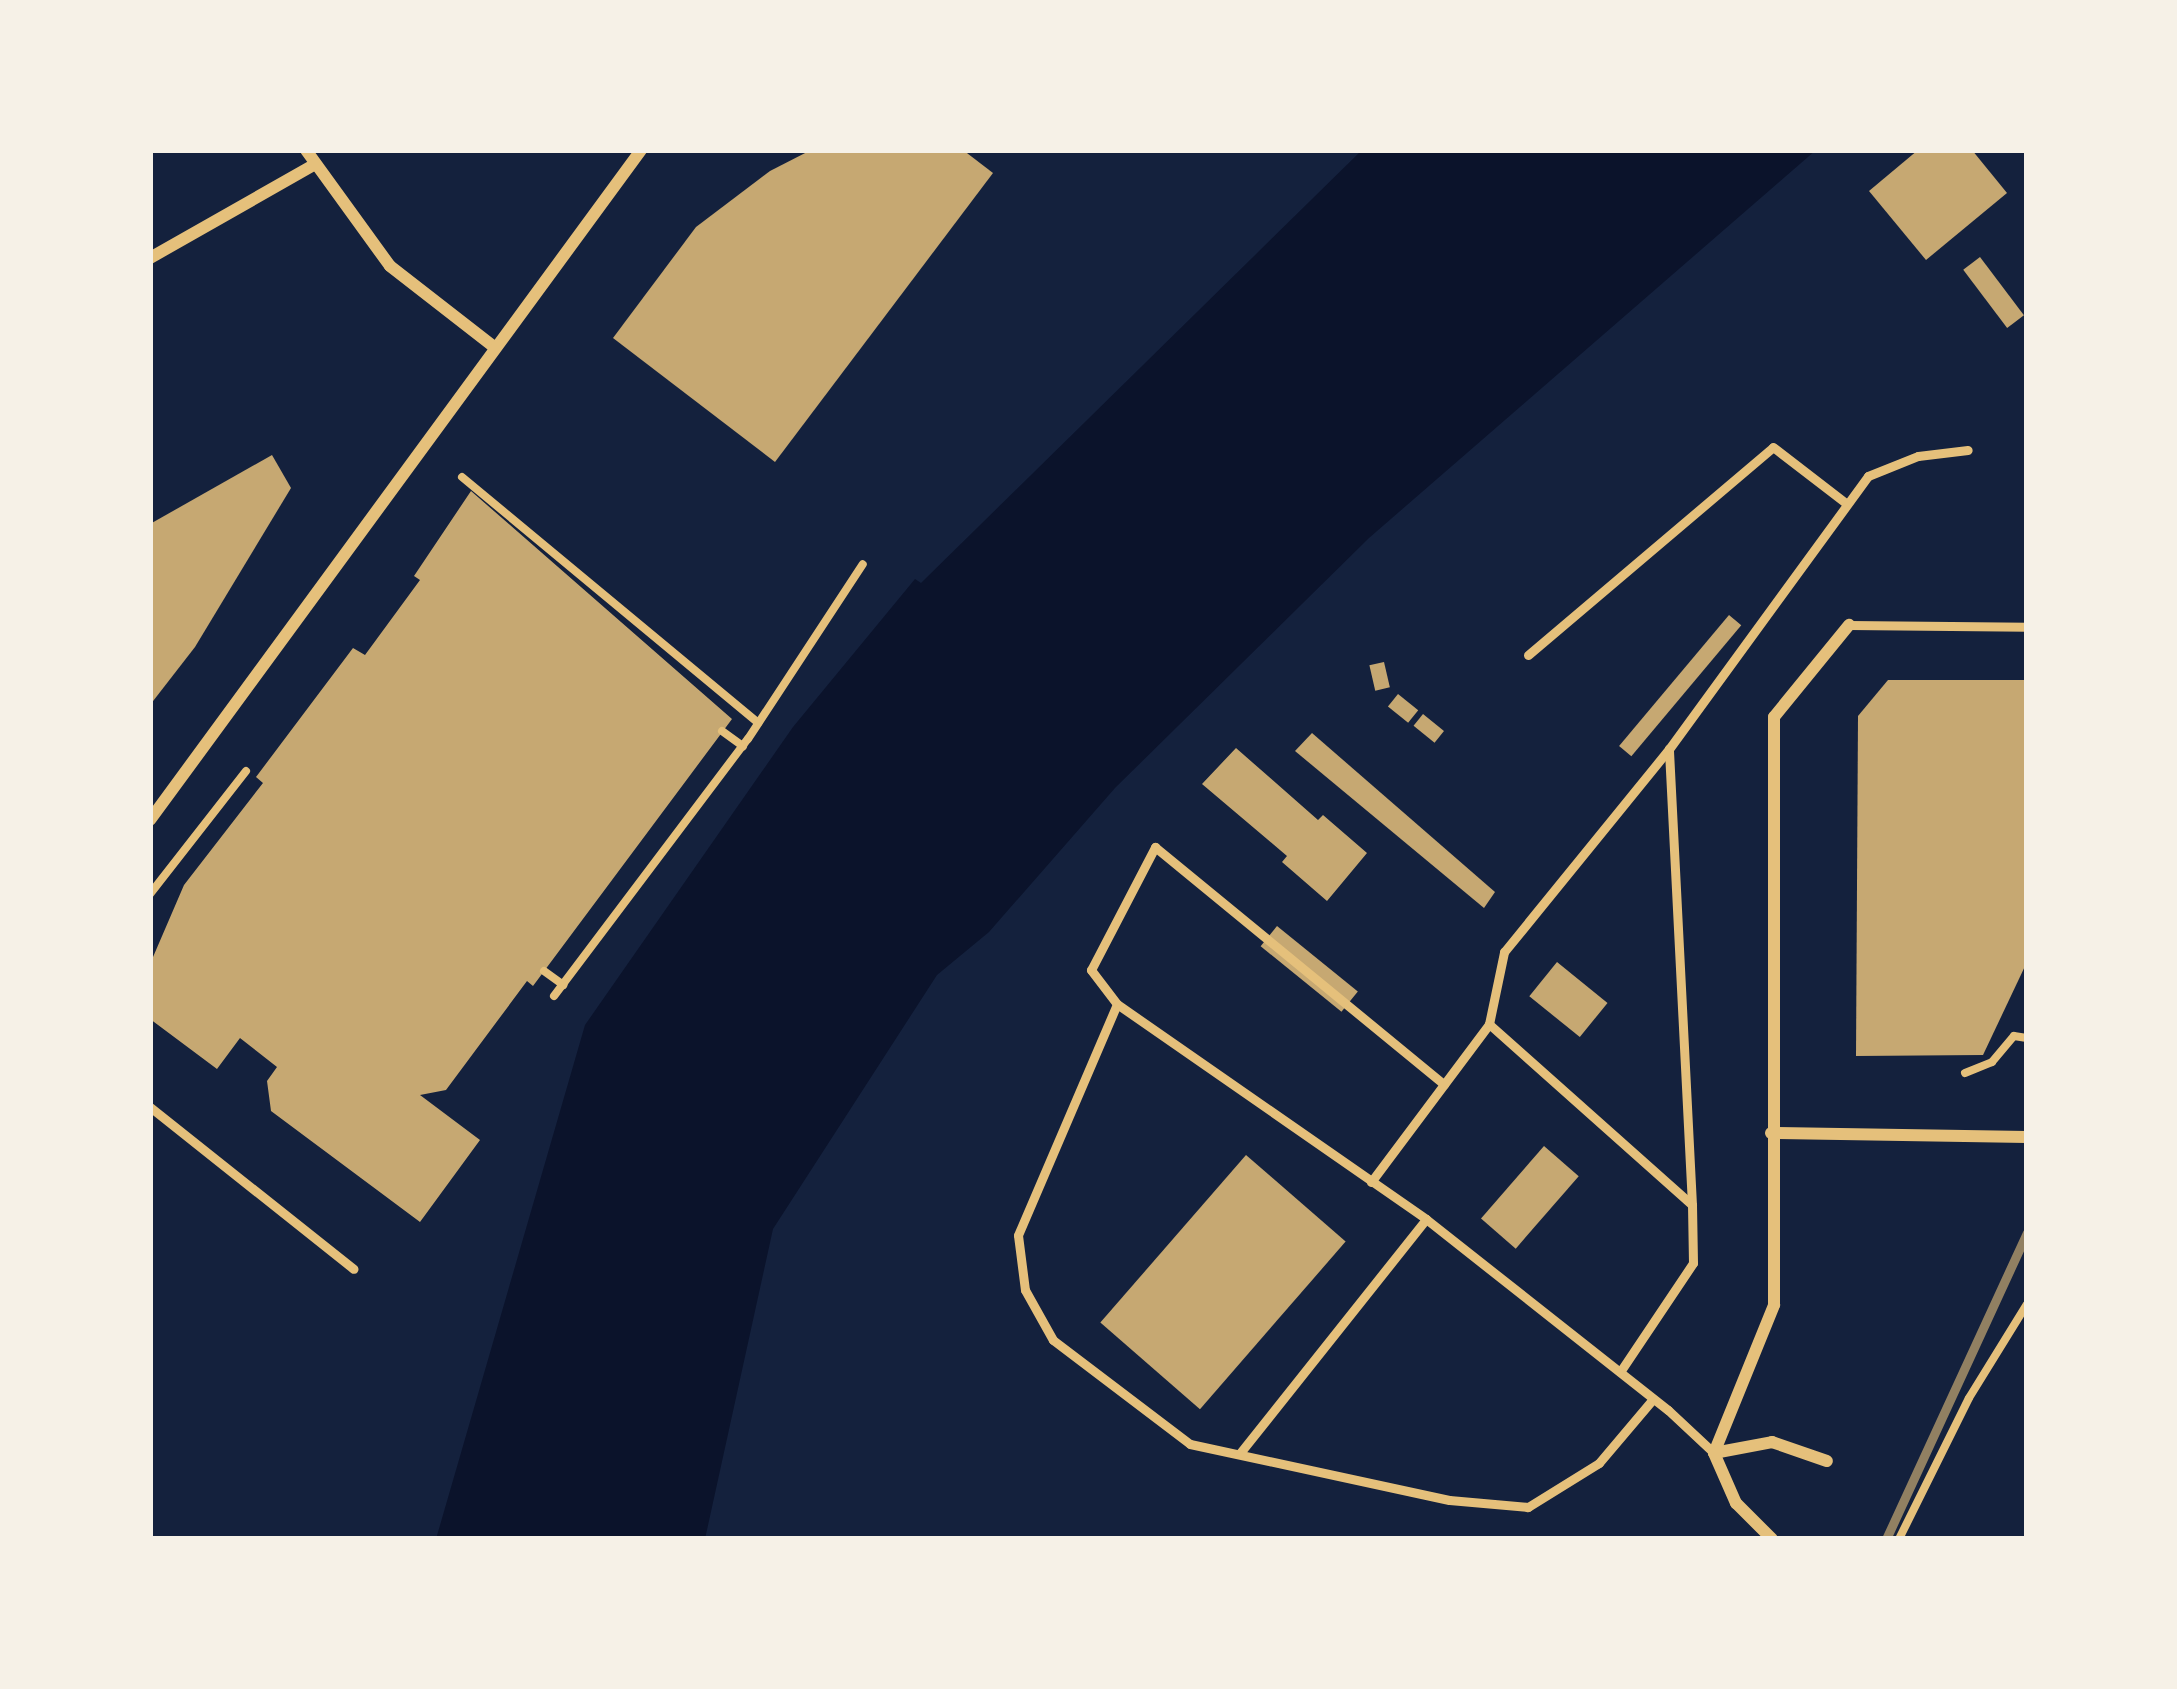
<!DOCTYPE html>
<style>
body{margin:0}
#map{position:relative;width:2177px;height:1689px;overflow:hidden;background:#14213d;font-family:Karla,sans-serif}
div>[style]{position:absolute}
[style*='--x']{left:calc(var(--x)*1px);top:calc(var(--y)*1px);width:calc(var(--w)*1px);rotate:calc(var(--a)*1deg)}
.water>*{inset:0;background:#0b132b}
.building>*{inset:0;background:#c6a872;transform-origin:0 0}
.path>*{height:8px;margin:-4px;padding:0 4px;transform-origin:4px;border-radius:4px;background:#e5c07b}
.service>*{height:9px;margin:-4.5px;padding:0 4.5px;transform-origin:4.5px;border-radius:4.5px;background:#e5c07b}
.minor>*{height:12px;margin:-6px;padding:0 6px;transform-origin:6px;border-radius:6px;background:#e5c07b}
.rail>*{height:9px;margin:-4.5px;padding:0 4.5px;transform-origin:4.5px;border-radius:4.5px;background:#918062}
span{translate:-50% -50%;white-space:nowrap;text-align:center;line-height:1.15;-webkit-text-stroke:12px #f6f1e7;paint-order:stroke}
.frame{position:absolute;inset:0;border:153px solid #f6f1e7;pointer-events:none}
</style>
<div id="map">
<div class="water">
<div style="clip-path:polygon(1362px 150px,1816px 150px,1369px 538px,1115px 788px,989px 932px,937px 975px,773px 1229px,705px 1539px,436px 1539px,585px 1025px,793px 727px,915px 579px,921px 583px)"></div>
</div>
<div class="building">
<div style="clip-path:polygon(811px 150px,963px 150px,993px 173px,775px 462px,613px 338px,696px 227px,770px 171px)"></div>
<div style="clip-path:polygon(1918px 150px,1972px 150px,2007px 193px,1926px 260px,1869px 191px)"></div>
<div style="left:1980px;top:257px;width:73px;height:21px;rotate:53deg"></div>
<div style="clip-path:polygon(272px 455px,291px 488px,195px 647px,150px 705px,150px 524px)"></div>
<div style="clip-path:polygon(471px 491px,732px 719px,533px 986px,527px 981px,446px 1090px,420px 1095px,480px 1140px,420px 1222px,271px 1111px,267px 1081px,277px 1067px,240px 1038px,217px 1069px,150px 1019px,150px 964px,184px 885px,263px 783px,256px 777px,353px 648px,365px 655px,420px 580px,414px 576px)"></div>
<div style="left:1729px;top:615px;width:16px;height:171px;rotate:40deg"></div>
<div style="left:1384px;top:662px;width:26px;height:15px;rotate:77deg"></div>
<div style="clip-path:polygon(1888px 680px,2027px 680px,2027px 962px,1983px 1055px,1856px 1056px,1858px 716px)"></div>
<div style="left:1398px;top:694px;width:26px;height:16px;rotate:39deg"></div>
<div style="left:1423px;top:714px;width:27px;height:15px;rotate:39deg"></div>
<div style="clip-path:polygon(1312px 733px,1495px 892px,1484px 908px,1295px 751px)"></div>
<div style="clip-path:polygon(1236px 748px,1318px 820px,1323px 815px,1367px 853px,1327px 901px,1282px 862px,1287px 856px,1202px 784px)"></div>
<div style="left:1277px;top:926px;width:104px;height:26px;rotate:39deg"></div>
<div style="left:1557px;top:962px;width:65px;height:44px;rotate:39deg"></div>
<div style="left:1544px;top:1146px;width:46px;height:96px;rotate:41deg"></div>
<div style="left:1246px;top:1155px;width:132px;height:222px;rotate:41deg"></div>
</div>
<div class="path">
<div style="--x:462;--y:477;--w:385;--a:39.7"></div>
<div style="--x:722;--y:731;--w:26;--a:36"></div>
<div style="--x:150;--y:894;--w:156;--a:-52"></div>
<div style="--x:544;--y:971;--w:24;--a:36"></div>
<div style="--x:554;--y:996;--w:322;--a:-53"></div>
<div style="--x:748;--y:739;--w:209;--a:-56.7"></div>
<div style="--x:1965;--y:1073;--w:29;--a:-22"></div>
<div style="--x:1992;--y:1062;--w:34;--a:-50"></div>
<div style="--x:2014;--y:1036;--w:13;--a:9"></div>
<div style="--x:1899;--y:1539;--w:157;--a:-63.6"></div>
<div style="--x:1969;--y:1398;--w:110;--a:-58.3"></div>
</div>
<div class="service">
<div style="--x:1849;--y:625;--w:178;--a:0.6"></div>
<div style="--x:1528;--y:655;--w:321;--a:-40.3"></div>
<div style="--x:1773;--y:447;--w:93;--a:37.6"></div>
<div style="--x:1117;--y:1004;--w:43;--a:-127.4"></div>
<div style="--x:1091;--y:970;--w:139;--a:-62.5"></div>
<div style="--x:1155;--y:847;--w:374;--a:39.4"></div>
<div style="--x:1489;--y:1024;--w:74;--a:-78.2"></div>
<div style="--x:1504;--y:952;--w:262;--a:-50.9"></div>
<div style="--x:150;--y:1107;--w:260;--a:38.5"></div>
<div style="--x:1371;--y:1182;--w:197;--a:-53.2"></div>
<div style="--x:1489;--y:1024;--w:272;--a:41.7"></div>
<div style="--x:1692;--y:1205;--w:58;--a:89"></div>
<div style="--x:1693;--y:1263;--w:131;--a:123.8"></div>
<div style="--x:1692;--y:1205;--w:457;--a:-92.9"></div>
<div style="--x:1669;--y:749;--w:338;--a:-53.9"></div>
<div style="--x:1868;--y:476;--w:54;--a:-21.8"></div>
<div style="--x:1918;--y:456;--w:50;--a:-6.8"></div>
<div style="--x:1653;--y:1399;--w:84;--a:130.2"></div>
<div style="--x:1599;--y:1463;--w:84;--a:148.2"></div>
<div style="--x:1528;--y:1507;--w:79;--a:-174.9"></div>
<div style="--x:1449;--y:1500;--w:265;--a:-167.8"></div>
<div style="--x:1190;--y:1444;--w:172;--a:-142.8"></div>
<div style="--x:1053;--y:1340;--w:57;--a:-119.2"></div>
<div style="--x:1025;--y:1290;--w:55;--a:-97.3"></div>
<div style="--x:1018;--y:1235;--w:251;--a:-66.8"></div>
<div style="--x:1117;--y:1004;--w:376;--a:34.8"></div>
<div style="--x:1426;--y:1219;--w:308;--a:38.3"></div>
<div style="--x:1668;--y:1410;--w:63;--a:43.1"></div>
<div style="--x:1240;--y:1453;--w:299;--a:-51.5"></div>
</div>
<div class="minor">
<div style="--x:306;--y:150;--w:143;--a:54.1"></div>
<div style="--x:390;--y:266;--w:132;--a:37.9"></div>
<div style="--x:150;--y:258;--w:189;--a:-29.6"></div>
<div style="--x:150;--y:820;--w:831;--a:-53.76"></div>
<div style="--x:1771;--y:1133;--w:256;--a:0.9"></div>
<div style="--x:1714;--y:1453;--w:160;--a:-67.9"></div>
<div style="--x:1774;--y:1305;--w:588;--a:-90"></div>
<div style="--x:1774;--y:717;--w:119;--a:-50.8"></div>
<div style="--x:1714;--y:1453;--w:59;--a:-10.7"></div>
<div style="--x:1772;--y:1442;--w:58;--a:19.1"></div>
<div style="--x:1714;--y:1453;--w:55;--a:66.3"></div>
<div style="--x:1736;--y:1503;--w:51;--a:45"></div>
</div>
<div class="rail">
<div style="--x:1886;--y:1539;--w:337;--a:-65.3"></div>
</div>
<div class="frame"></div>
</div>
